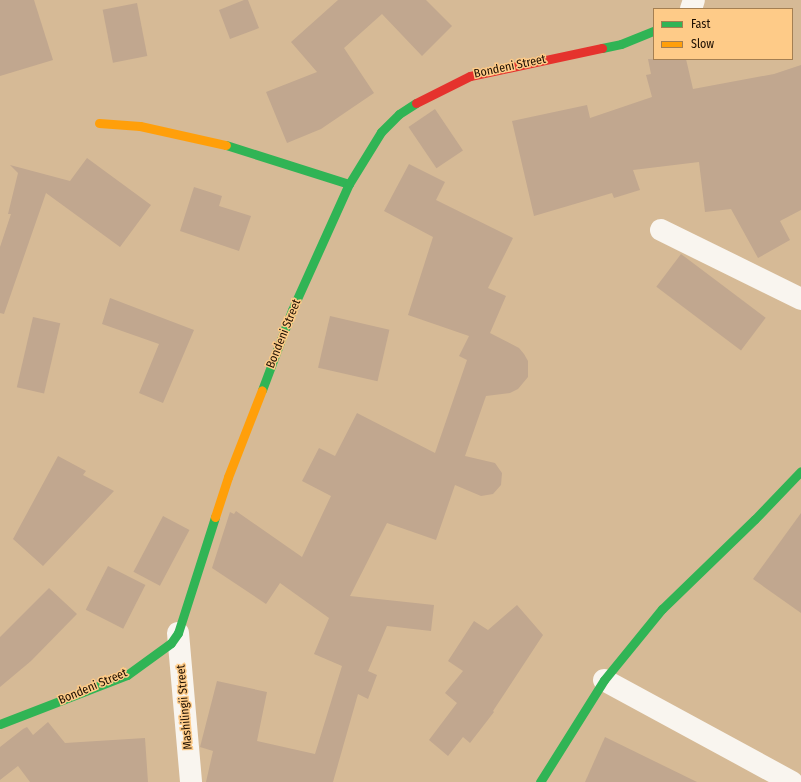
<!DOCTYPE html>
<style>
body{margin:0}
#map{position:relative;width:801px;height:782px;overflow:hidden;background:#d6ba96;font-family:"Fira Sans Condensed",sans-serif}
div>[style]{position:absolute}
[style*='--x']{left:calc(var(--x)*1px);top:calc(var(--y)*1px);width:calc(var(--w)*1px);rotate:calc(var(--a)*1deg)}
.building>*{inset:0;background:#c1a78f;transform-origin:0 0}
.street>*{height:22px;margin:-11px;padding:0 11px;transform-origin:11px;border-radius:11px;background:#f9f5ef}
.fast>*{height:9px;margin:-4.5px;padding:0 4.5px;transform-origin:4.5px;border-radius:4.5px;background:#30b455}
.slow>*{height:9px;margin:-4.5px;padding:0 4.5px;transform-origin:4.5px;border-radius:4.5px;background:#ff9f0a}
.jam>*{height:9px;margin:-4.5px;padding:0 4.5px;transform-origin:4.5px;border-radius:4.5px;background:#e5322d}
span{translate:-50% -50%;white-space:nowrap;text-align:center;line-height:1.15;-webkit-text-stroke:3px #fecb88;paint-order:stroke}
.street-label{font-size:12px;color:#1c0e00}
.legend{position:absolute;left:653px;top:8px;width:140px;height:52px;box-sizing:border-box;background:#fecb88;border:1px solid #a47f52;margin:0;padding:5px 7px;list-style:none;font-size:12px;color:#1c0e00}
.legend li{display:flex;align-items:center;gap:8px;height:20px}
.legend b{width:20px;border:1px solid #a47f52}
</style>
<div id="map">
<div class="building">
<div style="clip-path:polygon(0 0,34px 0,53px 60px,0 76px)"></div>
<div style="clip-path:polygon(244px 0,248px 0,259px 28px,230px 39px,219px 10px)"></div>
<div style="clip-path:polygon(338px 0,426px 0,452px 26px,422px 56px,382px 14px,344px 48px,374px 93px,321px 129px,287px 143px,266px 92px,317px 72px,291px 42px)"></div>
<div style="left:137px;top:3px;width:54px;height:35px;rotate:79deg"></div>
<div style="clip-path:polygon(648px 59px,686px 59px,693px 89px,774px 74px,801px 65px,801px 210px,780px 221px,790px 240px,758px 258px,731px 209px,705px 212px,699px 162px,633px 170px,640px 190px,614px 198px,612px 193px,534px 216px,512px 121px,587px 105px,590px 118px,652px 97px,646px 75px,651px 74px)"></div>
<div style="left:435px;top:109px;width:50px;height:32px;rotate:56deg"></div>
<div style="clip-path:polygon(87px 158px,151px 205px,120px 247px,46px 193px,4px 314px,0 313px,0 247px,11px 214px,8px 214px,18px 173px,10px 165px,70px 181px)"></div>
<div style="clip-path:polygon(409px 164px,445px 182px,436px 200px,513px 238px,488px 288px,506px 296px,490px 333px,519px 348px,524px 354px,528px 361px,528px 377px,518px 389px,510px 393px,486px 396px,465px 456px,495px 463px,502px 473px,501px 485px,493px 494px,481px 496px,455px 485px,436px 540px,387px 523px,350px 596px,434px 605px,431px 631px,387px 626px,368px 671px,377px 675px,368px 699px,358px 694px,333px 782px,206px 782px,213px 751px,200px 747px,217px 681px,267px 692px,257px 741px,315px 754px,342px 666px,314px 654px,329px 618px,280px 583px,266px 604px,212px 568px,230px 512px,234px 514px,236px 511px,302px 557px,331px 496px,302px 481px,319px 448px,335px 456px,357px 413px,435px 453px,467px 360px,459px 356px,469px 336px,408px 315px,433px 237px,384px 211px)"></div>
<div style="clip-path:polygon(194px 187px,222px 196px,219px 206px,251px 216px,239px 251px,180px 231px)"></div>
<div style="left:681px;top:254px;width:106px;height:41px;rotate:37deg"></div>
<div style="clip-path:polygon(110px 298px,194px 330px,163px 403px,139px 393px,159px 344px,102px 324px)"></div>
<div style="left:330px;top:316px;width:61px;height:53px;rotate:13deg"></div>
<div style="left:33px;top:317px;width:28px;height:72px;rotate:13deg"></div>
<div style="clip-path:polygon(58px 456px,86px 471px,83px 475px,114px 491px,43px 566px,13px 539px)"></div>
<div style="clip-path:polygon(801px 513px,801px 613px,753px 579px)"></div>
<div style="left:163px;top:516px;width:30px;height:63px;rotate:28deg"></div>
<div style="left:108px;top:566px;width:42px;height:49px;rotate:27deg"></div>
<div style="clip-path:polygon(49px 588px,77px 614px,31px 661px,0 687px,0 637px)"></div>
<div style="clip-path:polygon(517px 605px,543px 635px,493px 711px,494px 712px,470px 743px,463px 737px,448px 756px,429px 740px,457px 703px,445px 693px,463px 671px,448px 661px,474px 621px,488px 630px)"></div>
<div style="clip-path:polygon(48px 722px,65px 743px,145px 738px,148px 782px,30px 782px,18px 766px,0 780px,0 747px,23px 729px,27px 727px,33px 735px)"></div>
<div style="clip-path:polygon(605px 737px,697px 782px,585px 782px)"></div>
</div>
<div class="street">
<div style="--x:691;--y:9;--w:9;--a:-72"></div>
<div style="--x:661;--y:230;--w:156;--a:26.2"></div>
<div style="--x:178;--y:633;--w:150;--a:85"></div>
<div style="--x:604;--y:680;--w:214;--a:28.5"></div>
</div>
<div class="fast">
<div style="--x:602;--y:48;--w:19;--a:-12"></div>
<div style="--x:621;--y:44;--w:35;--a:-22"></div>
<div style="--x:226;--y:145;--w:129;--a:17.6"></div>
<div style="--x:262;--y:390;--w:85;--a:-69.4"></div>
<div style="--x:292;--y:310;--w:138;--a:-65.7"></div>
<div style="--x:349;--y:184;--w:61;--a:-58.4"></div>
<div style="--x:381;--y:132;--w:25;--a:-45"></div>
<div style="--x:399;--y:114;--w:20;--a:-33"></div>
<div style="--x:0;--y:724;--w:136;--a:-21.1"></div>
<div style="--x:127;--y:675;--w:54;--a:-36"></div>
<div style="--x:171;--y:643;--w:12;--a:-55"></div>
<div style="--x:178;--y:633;--w:122;--a:-72.3"></div>
<div style="--x:540;--y:782;--w:120;--a:-57.9"></div>
<div style="--x:604;--y:680;--w:92;--a:-50.8"></div>
<div style="--x:662;--y:609;--w:129;--a:-44.1"></div>
<div style="--x:755;--y:519;--w:66;--a:-46.2"></div>
</div>
<div class="slow">
<div style="--x:99;--y:123;--w:41;--a:4.2"></div>
<div style="--x:140;--y:126;--w:88;--a:12.5"></div>
<div style="--x:215;--y:517;--w:42;--a:-72"></div>
<div style="--x:228;--y:477;--w:93;--a:-68.7"></div>
</div>
<div class="jam">
<div style="--x:416;--y:103;--w:60;--a:-26.6"></div>
<div style="--x:470;--y:76;--w:135;--a:-12"></div>
</div>
<div class="street-label">
<span style="left:510px;top:67px;rotate:-12deg">Bondeni Street</span>
<span style="left:284px;top:334px;rotate:-68deg">Bondeni Street</span>
<span style="left:93px;top:687px;rotate:-23deg">Bondeni Street</span>
<span style="left:185px;top:707px;rotate:-95deg">Mashilingii Street</span>
</div>
<ul class="legend">
<li><b style="height:5px;background:#30b455"></b>Fast</li>
<li><b style="height:5px;background:#ff9f0a"></b>Slow</li>
</ul>
</div>
